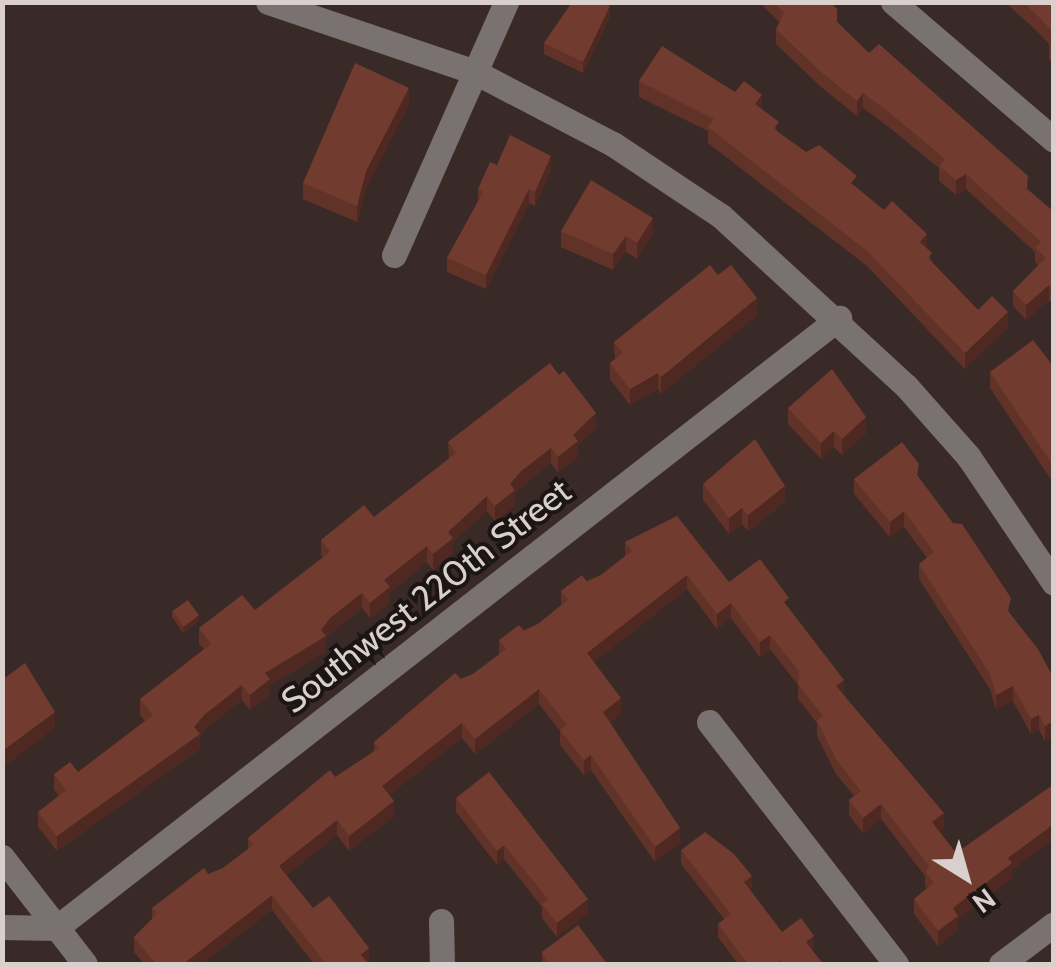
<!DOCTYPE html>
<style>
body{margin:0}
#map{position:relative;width:1056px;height:967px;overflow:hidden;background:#392a27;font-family:Cabin,sans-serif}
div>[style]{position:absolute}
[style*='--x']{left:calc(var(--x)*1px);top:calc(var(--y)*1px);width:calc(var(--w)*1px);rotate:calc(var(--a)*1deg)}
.minor>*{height:25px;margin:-12.5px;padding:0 12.5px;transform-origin:12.5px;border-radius:12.5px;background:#7a7270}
.wall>*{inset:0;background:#613328}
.shaded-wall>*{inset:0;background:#4f2921}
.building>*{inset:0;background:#713b2f;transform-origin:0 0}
span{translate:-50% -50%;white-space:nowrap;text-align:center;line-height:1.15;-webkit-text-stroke:8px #1b1513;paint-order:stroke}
.street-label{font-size:35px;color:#d9cfcd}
.frame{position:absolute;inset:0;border:5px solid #d9cfcd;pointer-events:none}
.north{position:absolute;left:916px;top:827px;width:100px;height:100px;-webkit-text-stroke:8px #1b1513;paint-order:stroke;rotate:143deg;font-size:28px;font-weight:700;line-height:40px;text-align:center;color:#d9cfcd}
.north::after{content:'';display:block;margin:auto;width:35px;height:45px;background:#d9cfcd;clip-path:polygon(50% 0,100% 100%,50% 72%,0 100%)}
</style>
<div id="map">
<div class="minor">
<div style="--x:268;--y:2;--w:219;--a:18.7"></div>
<div style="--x:475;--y:72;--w:156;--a:27.6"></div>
<div style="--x:613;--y:144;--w:130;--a:33.7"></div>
<div style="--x:721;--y:216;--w:251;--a:42.6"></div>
<div style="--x:906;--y:386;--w:94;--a:48.5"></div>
<div style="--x:968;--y:456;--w:153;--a:55.9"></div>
<div style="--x:893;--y:2;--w:212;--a:40.6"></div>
<div style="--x:394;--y:255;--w:277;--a:-66.1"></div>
<div style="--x:709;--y:722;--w:306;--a:52.3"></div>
<div style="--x:2;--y:857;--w:135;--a:52.2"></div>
<div style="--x:441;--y:921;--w:43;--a:88.7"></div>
<div style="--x:2;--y:927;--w:54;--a:1.1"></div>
<div style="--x:56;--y:928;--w:993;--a:-37.92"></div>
<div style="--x:1001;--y:964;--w:66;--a:-37"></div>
</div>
<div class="wall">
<div style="clip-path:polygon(759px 2px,830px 2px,837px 22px,869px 53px,1054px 212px,1054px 306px,1049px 300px,1026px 320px,1013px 306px,1013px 291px,1038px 265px,1035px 262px,1035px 252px,966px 189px,956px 195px,939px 181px,939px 168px,890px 128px,863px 108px,857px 116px,821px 87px,776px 44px,776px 29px,780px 23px)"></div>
<div style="clip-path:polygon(1005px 2px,1054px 2px,1054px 65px,1049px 60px,1049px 44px,1041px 35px)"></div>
<div style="clip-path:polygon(610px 17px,583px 73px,544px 54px,544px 43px)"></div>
<div style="clip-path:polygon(639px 81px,762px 109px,779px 133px,857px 188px,927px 249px,932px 262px,978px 310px,1008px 327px,965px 369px,867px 266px,708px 143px,708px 131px,639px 97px)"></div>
<div style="clip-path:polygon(409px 104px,366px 188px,357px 222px,303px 199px,303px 183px)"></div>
<div style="clip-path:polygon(497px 165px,551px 170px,535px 206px,529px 203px,486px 289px,447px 272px,447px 258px,478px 202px,478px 189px)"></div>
<div style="clip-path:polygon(561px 231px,653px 234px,637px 259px,626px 252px,613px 270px,561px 247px)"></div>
<div style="clip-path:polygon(718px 275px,757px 315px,661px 394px,658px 389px,630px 405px,610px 379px,610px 363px,615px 359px,614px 342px)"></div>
<div style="clip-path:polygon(1054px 367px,1054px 484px,990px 388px,990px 372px)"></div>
<div style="clip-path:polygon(788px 408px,866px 433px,842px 455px,834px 447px,821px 459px,788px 424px)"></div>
<div style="clip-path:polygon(596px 428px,578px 445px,578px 457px,558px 472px,551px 463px,521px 487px,515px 494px,515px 506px,495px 521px,487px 511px,453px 542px,453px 554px,433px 570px,427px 562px,390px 592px,390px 603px,370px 618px,362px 608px,331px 633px,326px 639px,326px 652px,270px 685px,270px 695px,250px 710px,242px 700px,204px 730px,200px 736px,200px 749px,57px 851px,38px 827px,38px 812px,59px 796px,54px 790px,54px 774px,78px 772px,145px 721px,140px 715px,140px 699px,204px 649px,199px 644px,199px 628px,255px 610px,323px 557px,321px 555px,321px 540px,374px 517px,449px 459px,448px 442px)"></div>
<div style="clip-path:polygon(919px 478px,1054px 679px,1045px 741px,1039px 730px,1031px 734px,1013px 701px,996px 710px,990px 689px,919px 579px,919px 564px,927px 558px,904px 527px,890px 537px,854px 494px,854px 479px)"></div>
<div style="clip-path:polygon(703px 484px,785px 502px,748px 531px,742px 524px,729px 534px,703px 500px)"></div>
<div style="clip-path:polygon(625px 542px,729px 582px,789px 609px,844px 695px,944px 828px,939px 831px,956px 853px,1012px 870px,1012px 878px,958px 919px,958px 930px,938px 946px,914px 914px,914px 899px,927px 888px,925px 886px,925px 876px,881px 819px,863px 833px,849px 815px,849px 800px,854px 796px,836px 774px,817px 736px,817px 723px,798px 699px,798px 685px,770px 649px,760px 657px,731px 618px,717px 629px,687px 589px,594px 662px,621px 713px,610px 722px,680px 843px,655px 862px,591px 770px,584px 775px,560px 745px,560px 731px,539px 704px,475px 754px,462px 738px,389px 795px,394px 816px,349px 851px,337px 835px,286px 875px,313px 908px,369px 964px,314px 964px,272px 910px,202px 964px,144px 964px,134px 952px,134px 937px,152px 919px,152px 908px,223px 868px,248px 849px,248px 838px,374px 752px,374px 742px,461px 679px,473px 674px,499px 655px,499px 640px,538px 624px,561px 605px,561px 591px,601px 575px,625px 556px)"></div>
<div style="clip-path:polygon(172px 611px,199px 621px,183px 633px,172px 617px)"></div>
<div style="clip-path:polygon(456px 798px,588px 913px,557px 937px,542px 918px,542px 907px,504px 859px,497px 865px,456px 812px)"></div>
<div style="clip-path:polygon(681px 850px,752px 889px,750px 890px,782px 932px,814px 949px,812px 950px,823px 964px,738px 964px,718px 937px,718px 924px,724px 919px,681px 864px)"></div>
<div style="clip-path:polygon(542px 952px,607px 964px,542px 964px)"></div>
</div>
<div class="shaded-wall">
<div style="clip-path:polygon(610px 6px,610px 17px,583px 73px,583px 62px)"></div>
<div style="clip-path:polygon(409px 88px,409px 104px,366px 188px,357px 222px,357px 206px,366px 171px)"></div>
<div style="clip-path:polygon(863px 93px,863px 108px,857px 116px,857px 101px)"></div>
<div style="clip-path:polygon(762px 95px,762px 110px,755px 104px)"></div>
<div style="clip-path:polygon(551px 156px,551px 170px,535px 206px,535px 192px)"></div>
<div style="clip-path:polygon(966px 174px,966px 189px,956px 195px,956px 180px)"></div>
<div style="clip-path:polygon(529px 189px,529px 203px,486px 289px,486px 275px)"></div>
<div style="clip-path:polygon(653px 218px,653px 234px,637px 259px,637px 243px)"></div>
<div style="clip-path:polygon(927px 234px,927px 249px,920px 242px)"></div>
<div style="clip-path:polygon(626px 236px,626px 252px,613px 270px,613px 254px)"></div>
<div style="clip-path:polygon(1049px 285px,1049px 300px,1026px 320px,1026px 305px)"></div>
<div style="clip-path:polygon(757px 298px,757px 315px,661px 394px,661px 377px)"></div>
<div style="clip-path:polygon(1008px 312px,1008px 327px,965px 369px,965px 353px)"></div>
<div style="clip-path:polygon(658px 373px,658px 389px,630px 405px,630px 389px)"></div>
<div style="clip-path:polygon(596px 413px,596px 428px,578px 445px,578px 457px,558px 472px,558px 457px,573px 435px)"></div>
<div style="clip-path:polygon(866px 417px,866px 433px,842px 455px,842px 439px)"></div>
<div style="clip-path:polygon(834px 431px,834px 447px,821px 459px,821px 443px)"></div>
<div style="clip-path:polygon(551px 448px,551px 463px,521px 487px,515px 494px,515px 506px,495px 521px,495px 506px,510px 484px,521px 471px)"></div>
<div style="clip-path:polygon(785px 486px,785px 502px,748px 531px,748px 515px)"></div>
<div style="clip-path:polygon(487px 496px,487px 511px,453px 542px,453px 554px,433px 570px,433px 554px,448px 532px)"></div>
<div style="clip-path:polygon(742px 508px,742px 524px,729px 534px,729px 518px)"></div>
<div style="clip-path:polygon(904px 511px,904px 527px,890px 537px,890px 522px)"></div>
<div style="clip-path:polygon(427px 546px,427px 562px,390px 592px,390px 603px,370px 618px,370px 603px,384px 580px)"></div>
<div style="clip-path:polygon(687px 575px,687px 589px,587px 668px,587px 653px)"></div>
<div style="clip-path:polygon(362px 593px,362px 608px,331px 633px,326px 639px,326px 652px,270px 685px,270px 695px,250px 710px,250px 695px,265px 673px,321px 630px,331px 617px)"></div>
<div style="clip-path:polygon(731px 603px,731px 618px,717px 629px,717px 614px)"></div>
<div style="clip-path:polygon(199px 616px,199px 621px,183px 633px,183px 627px)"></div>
<div style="clip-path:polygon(770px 635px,770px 649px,760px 657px,760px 642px)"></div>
<div style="clip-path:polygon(844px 680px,844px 695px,836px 686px)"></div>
<div style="clip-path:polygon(242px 685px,242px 700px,204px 730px,200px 736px,200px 749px,57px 851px,57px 836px,194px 727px,204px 715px)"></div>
<div style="clip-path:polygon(1013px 686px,1013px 701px,996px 710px,996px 695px)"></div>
<div style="clip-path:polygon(539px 689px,539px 704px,475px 754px,475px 739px)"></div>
<div style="clip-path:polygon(621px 698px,621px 713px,603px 727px,603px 712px)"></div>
<div style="clip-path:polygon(55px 712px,55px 728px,4px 767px,4px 750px)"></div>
<div style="clip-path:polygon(1039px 715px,1039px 730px,1031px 734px,1031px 719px)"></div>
<div style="clip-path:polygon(1054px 721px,1054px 736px,1045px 741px,1045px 726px)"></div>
<div style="clip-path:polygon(462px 723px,462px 738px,382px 801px,382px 786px)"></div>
<div style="clip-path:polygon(591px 755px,591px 770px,584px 775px,584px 760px)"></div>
<div style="clip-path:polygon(394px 801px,394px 816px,349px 851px,349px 836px)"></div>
<div style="clip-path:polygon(881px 804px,881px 819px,863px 833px,863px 818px)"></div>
<div style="clip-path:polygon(944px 813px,944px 828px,932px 836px,932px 822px)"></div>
<div style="clip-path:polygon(337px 820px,337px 835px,279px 880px,279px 866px)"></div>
<div style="clip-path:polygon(1054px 824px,1054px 839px,1012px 870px,1012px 878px,958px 919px,958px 930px,938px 946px,938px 931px,953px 908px,1008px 858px)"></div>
<div style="clip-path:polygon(680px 828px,680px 843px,655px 862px,655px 847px)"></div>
<div style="clip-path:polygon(504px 845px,504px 859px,497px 865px,497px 851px)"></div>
<div style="clip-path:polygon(752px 876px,752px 889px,744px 895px,744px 882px)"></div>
<div style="clip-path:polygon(272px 895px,272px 910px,202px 964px,183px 964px)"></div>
<div style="clip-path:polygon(588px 899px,588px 913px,557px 937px,557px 923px)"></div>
<div style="clip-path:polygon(814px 936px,814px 949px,806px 955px,806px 942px)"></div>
<div style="clip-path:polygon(369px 948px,369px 963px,367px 964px,361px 955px)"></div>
</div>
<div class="building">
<div style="clip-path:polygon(572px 2px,604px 2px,610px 6px,583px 62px,544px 43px)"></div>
<div style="clip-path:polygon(774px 2px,830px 2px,837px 9px,837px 22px,869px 53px,879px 44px,1028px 176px,1027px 189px,1054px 212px,1054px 290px,1049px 285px,1026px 305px,1013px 291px,1046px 258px,1035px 247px,1041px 242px,966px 174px,956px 180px,939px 166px,945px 159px,890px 113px,863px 93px,857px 101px,821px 72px,776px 29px,784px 13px)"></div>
<div style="clip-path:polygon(1023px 2px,1054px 2px,1054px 33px,1041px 19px)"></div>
<div style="clip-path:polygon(662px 46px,735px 92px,744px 81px,762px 95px,755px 104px,779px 122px,774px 129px,806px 152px,819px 145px,857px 176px,851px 183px,884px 210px,892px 201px,927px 234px,920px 242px,932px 253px,928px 258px,978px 310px,992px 296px,1008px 312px,965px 353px,867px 251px,708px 127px,714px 119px,639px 81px)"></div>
<div style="clip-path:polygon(355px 63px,409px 88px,366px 171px,357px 206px,303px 183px)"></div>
<div style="clip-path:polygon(510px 135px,551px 156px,535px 192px,529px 189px,486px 275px,447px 258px,483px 192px,478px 189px,490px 162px,497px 165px)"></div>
<div style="clip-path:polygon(591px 180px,653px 218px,637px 243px,626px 236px,613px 254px,561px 231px)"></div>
<div style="clip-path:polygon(710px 265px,718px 275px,731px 265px,757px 298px,661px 377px,658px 373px,630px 389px,610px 363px,623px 353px,614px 342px)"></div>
<div style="clip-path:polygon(1033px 340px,1054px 367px,1054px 467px,990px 372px)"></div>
<div style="clip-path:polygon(550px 363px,559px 375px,564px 371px,596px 413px,573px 435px,578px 441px,558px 457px,551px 448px,521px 471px,510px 484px,515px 490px,495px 506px,487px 496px,448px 532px,453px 538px,433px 554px,427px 546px,384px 580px,390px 587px,370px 603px,362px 593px,331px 617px,321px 630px,326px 636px,265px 673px,270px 679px,250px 695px,242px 685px,204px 715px,194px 727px,200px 734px,57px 836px,38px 812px,66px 790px,54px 774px,70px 762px,78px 772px,153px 715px,140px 699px,211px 644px,199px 628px,242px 595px,255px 610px,330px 552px,321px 540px,364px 505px,374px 517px,456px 453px,448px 442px)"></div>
<div style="clip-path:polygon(832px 369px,866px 417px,842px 439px,834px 431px,821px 443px,788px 408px)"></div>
<div style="clip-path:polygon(755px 439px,785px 486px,748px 515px,742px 508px,729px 518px,703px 484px)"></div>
<div style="clip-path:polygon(902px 442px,919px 464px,917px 475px,953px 523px,962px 524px,1011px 598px,1008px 611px,1038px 649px,1054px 679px,1054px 721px,1045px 726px,1039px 715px,1031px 719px,1013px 686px,996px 695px,990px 674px,919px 564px,934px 552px,904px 511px,890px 522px,854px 479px)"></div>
<div style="clip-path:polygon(677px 516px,729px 582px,760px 559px,789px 598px,784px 602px,844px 680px,836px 686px,944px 813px,932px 822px,956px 853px,1054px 784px,1054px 824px,1008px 858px,1012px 863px,953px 908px,958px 916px,938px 931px,914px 899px,934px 883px,925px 871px,930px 867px,881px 804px,863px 818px,849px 800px,861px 791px,836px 759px,817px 721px,823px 716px,798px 684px,799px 671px,770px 635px,760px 642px,731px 603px,717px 614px,687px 575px,587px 653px,621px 698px,603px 712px,680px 828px,655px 847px,591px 755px,584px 760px,560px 730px,567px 725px,539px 689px,475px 739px,462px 723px,382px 786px,394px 801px,349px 836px,337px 820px,279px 866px,313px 908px,329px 896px,369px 948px,361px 955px,369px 964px,326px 964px,272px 895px,183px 964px,156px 964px,134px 937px,157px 914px,152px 908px,204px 868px,208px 874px,223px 868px,253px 845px,248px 838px,330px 770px,335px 777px,379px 748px,374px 742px,455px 673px,461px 679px,473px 674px,506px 649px,499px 640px,519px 625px,524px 631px,538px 624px,568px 600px,561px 591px,582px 575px,587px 582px,601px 575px,632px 551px,625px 542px)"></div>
<div style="left:188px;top:600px;width:19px;height:19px;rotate:55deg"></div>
<div style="clip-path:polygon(25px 663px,55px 712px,4px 750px,2px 680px)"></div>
<div style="clip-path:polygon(489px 772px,588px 899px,557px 923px,542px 904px,548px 899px,504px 845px,497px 851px,456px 798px)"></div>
<div style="clip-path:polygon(705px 832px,734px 854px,752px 876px,744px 882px,782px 932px,801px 918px,814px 936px,806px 942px,823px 964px,784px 964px,780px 960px,774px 964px,748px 964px,718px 924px,731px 914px,681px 850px)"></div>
<div style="clip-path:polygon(578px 925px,607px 964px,549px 964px,542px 952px)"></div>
</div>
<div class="street-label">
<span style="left:426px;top:596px;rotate:-38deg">Southwest 220th Street</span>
</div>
<div class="frame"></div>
<div class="north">N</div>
</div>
